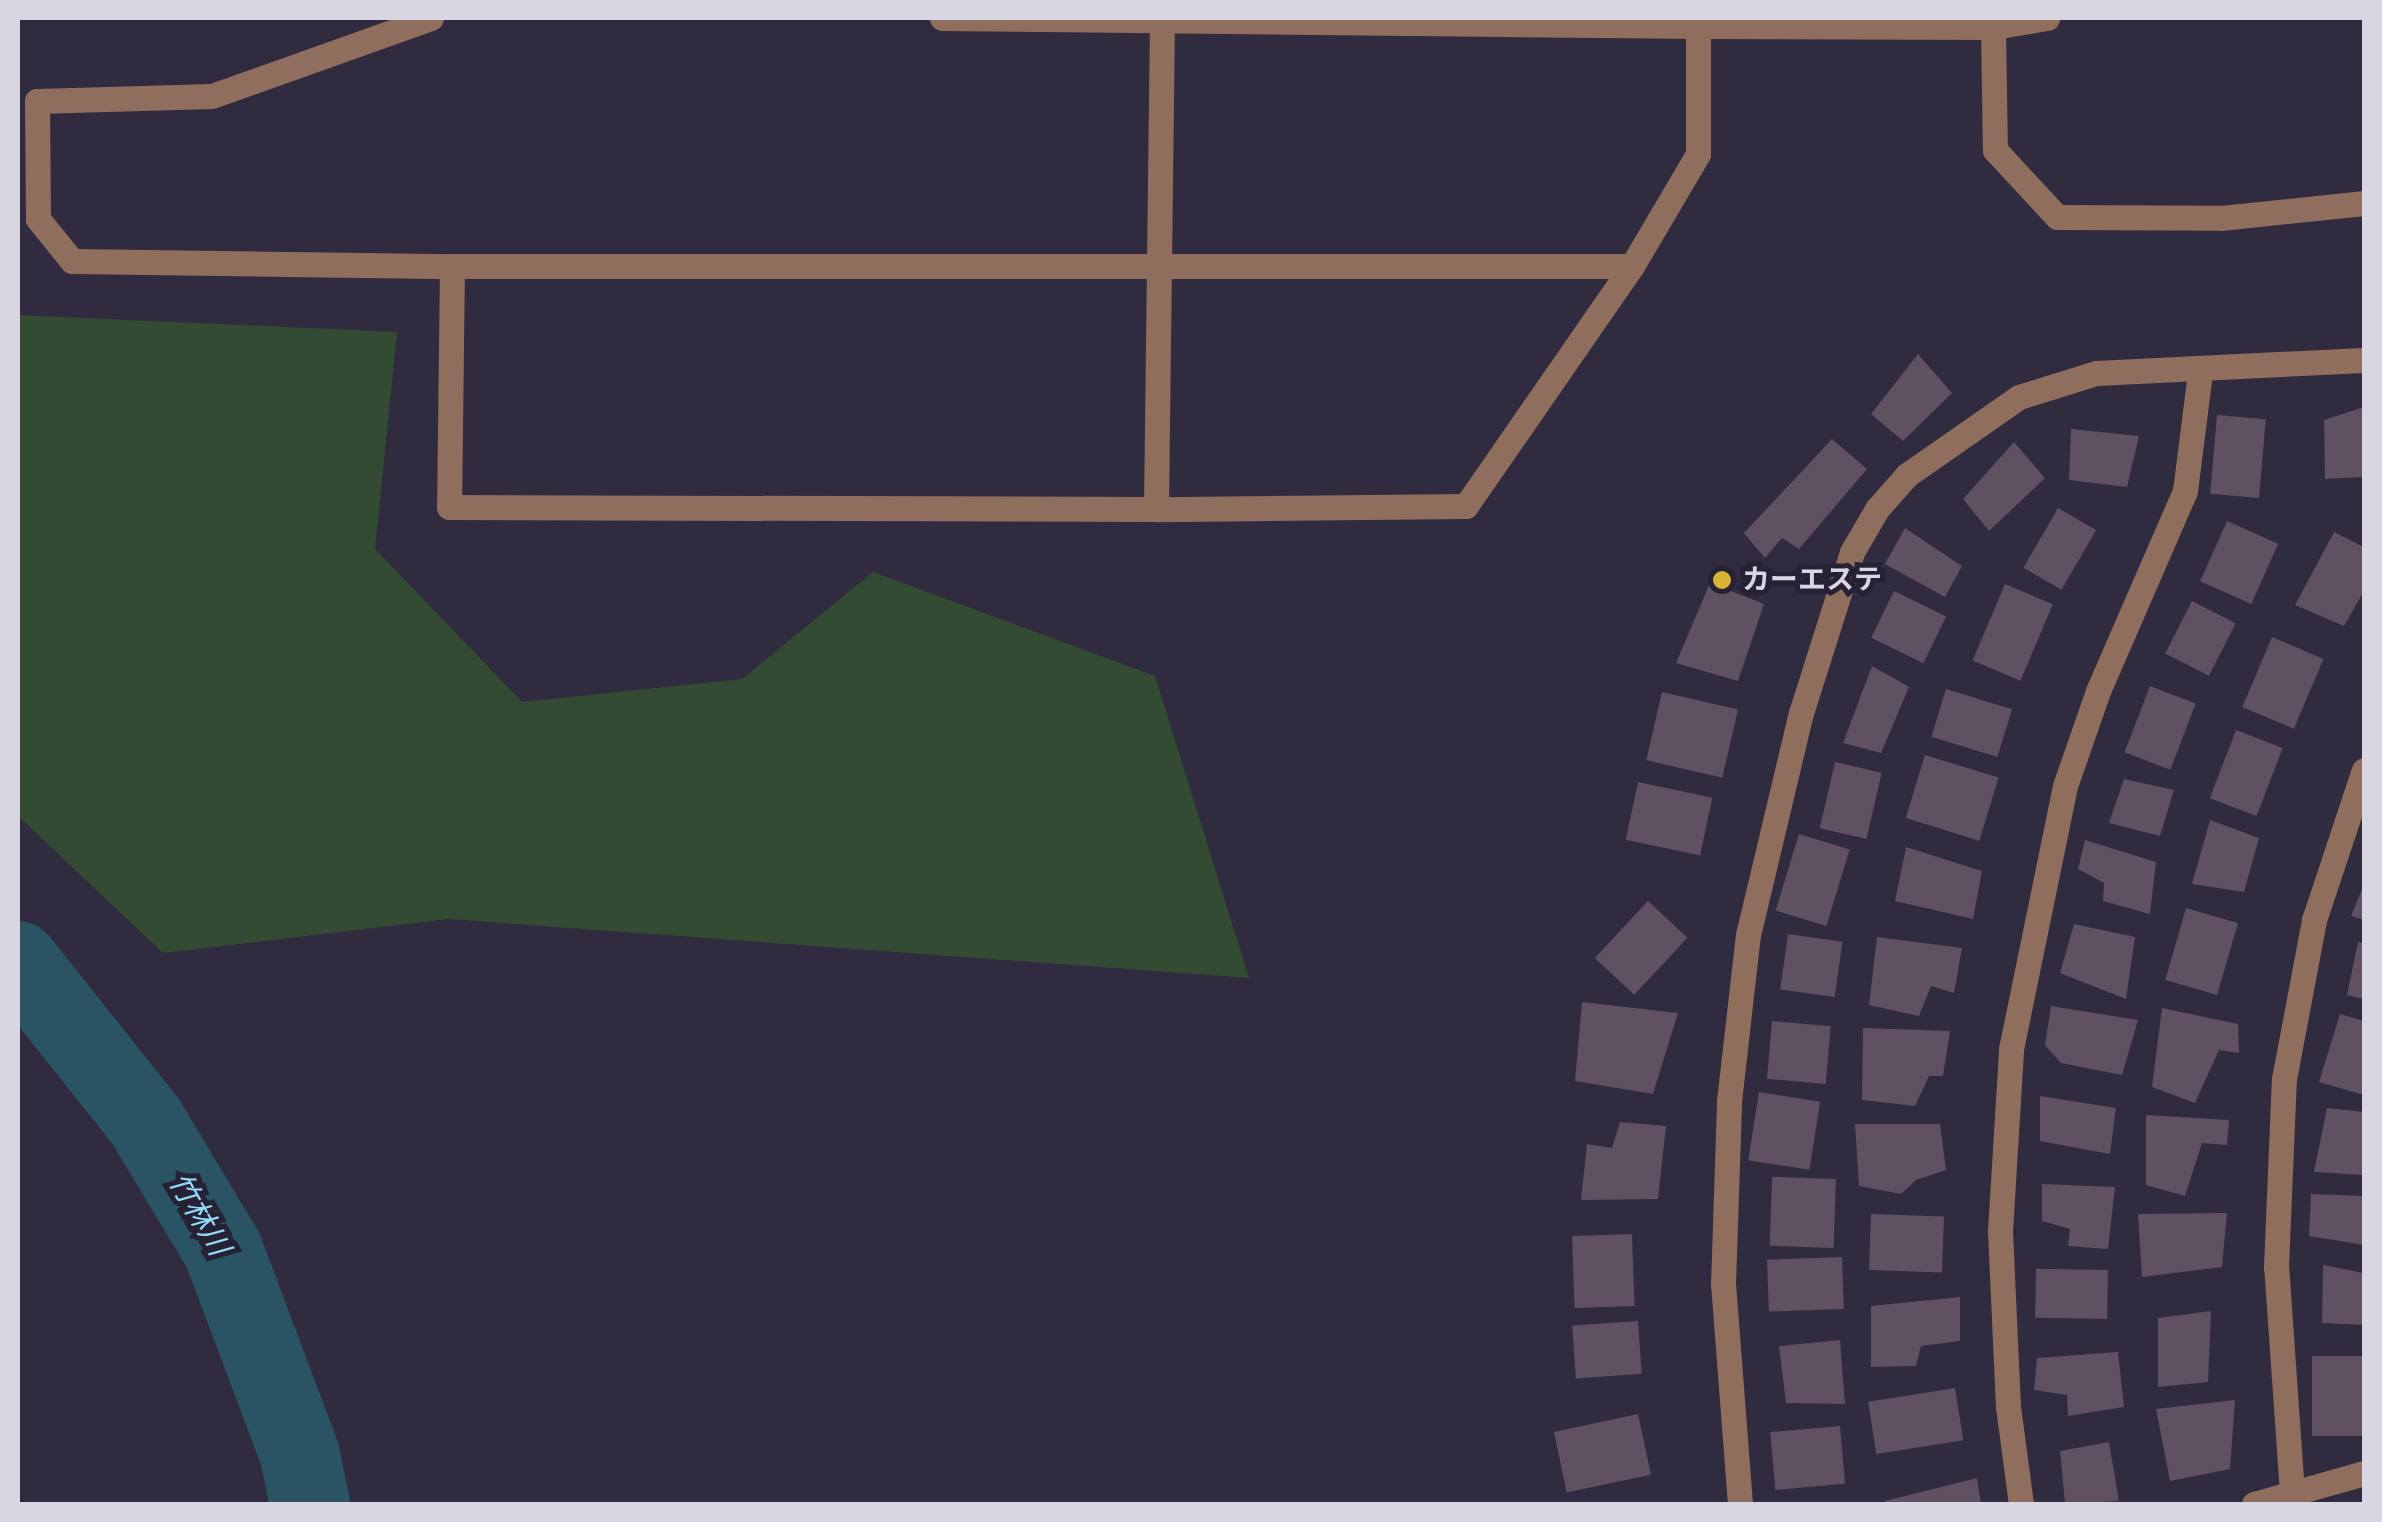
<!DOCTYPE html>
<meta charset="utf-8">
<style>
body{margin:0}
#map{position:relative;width:2382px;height:1522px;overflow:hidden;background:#302b3f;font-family:Roboto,"Noto Sans JP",sans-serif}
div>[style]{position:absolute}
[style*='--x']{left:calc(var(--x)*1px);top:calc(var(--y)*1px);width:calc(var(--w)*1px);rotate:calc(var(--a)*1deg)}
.green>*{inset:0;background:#344b33}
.river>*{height:80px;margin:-40px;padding:0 40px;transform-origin:40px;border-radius:40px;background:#2a5463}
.building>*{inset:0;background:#5f5062;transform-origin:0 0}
.minor>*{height:25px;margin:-12.5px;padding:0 12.5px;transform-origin:12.5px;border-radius:12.5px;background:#906e5d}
.dots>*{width:28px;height:28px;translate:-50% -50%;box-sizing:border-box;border:5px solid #262134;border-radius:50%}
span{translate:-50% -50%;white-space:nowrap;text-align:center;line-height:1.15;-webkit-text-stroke:10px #262134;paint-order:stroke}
.poi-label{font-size:28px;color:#d8d6e3;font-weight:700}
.left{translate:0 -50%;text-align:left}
.water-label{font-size:30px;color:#91dbf7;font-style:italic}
.frame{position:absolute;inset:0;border:20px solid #d8d6e3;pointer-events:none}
</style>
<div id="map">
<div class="green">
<div style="clip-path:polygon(18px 315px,397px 332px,375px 549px,522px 702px,742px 679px,873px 572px,1155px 676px,1249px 978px,448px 919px,163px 953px,18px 816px)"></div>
</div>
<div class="river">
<div style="--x:18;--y:961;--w:206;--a:51.5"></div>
<div style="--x:146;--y:1122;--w:149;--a:59"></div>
<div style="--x:223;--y:1250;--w:219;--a:69.4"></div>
<div style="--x:300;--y:1455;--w:50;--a:78.5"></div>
</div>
<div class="building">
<div style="clip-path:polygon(1918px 354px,1952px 393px,1903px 441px,1871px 414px)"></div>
<div style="clip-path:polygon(2364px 407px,2364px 477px,2325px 479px,2324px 420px)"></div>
<div style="left:2217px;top:415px;width:49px;height:79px;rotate:5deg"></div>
<div style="clip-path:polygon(2071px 429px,2139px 436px,2127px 487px,2069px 480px)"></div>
<div style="clip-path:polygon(1832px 439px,1867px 469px,1799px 549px,1782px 538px,1765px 558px,1744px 533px)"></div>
<div style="clip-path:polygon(2014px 442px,2045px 478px,1989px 531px,1963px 499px)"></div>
<div style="left:2058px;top:508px;width:44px;height:69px;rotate:30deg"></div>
<div style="left:2227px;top:521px;width:56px;height:66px;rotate:24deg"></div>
<div style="clip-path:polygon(1905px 528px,1962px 566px,1945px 597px,1885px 564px)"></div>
<div style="clip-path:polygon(2334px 532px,2364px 547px,2364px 591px,2344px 626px,2295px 605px)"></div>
<div style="clip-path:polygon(1710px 583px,1764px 604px,1738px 681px,1676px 663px)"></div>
<div style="left:2005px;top:584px;width:52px;height:83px;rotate:23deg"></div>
<div style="left:1894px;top:591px;width:58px;height:52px;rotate:26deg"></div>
<div style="left:2192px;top:601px;width:49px;height:59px;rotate:27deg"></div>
<div style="left:2272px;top:637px;width:56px;height:76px;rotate:23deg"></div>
<div style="clip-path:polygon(1872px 666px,1909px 687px,1881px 753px,1843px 743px)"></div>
<div style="left:2150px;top:686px;width:49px;height:71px;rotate:21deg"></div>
<div style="left:1946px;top:689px;width:69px;height:50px;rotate:17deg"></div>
<div style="left:1662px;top:692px;width:78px;height:70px;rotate:13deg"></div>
<div style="left:2236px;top:730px;width:50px;height:73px;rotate:21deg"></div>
<div style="left:1925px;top:755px;width:77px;height:66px;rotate:17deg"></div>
<div style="left:1835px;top:762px;width:48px;height:68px;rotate:13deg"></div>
<div style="clip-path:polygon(2124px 779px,2174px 790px,2160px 836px,2109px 823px)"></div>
<div style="left:1638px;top:782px;width:76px;height:59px;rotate:12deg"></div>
<div style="clip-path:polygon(2210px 820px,2259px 838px,2244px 892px,2192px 884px)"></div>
<div style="left:1799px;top:834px;width:53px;height:80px;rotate:17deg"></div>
<div style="clip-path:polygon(2085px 840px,2156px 862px,2150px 914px,2103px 901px,2104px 883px,2078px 869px)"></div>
<div style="clip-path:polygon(1906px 847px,1982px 871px,1973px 919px,1895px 901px)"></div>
<div style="clip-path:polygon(2364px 884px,2364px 920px,2351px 916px)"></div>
<div style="left:1648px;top:901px;width:54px;height:78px;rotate:43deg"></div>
<div style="left:2186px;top:908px;width:54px;height:75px;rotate:16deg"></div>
<div style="clip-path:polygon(2074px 924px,2135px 937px,2126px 999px,2060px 973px)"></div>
<div style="left:1788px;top:934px;width:55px;height:56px;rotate:8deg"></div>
<div style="clip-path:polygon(1877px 937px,1962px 948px,1954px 993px,1931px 986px,1919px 1016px,1869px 1005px)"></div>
<div style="clip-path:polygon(2358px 942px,2364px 943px,2364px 999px,2347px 995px)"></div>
<div style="clip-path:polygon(1582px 1002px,1678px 1013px,1653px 1094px,1575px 1081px)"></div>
<div style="clip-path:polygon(2051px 1006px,2138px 1020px,2122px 1075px,2061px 1063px,2045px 1045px)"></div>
<div style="clip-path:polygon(2162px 1008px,2238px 1024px,2239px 1053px,2219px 1050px,2195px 1103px,2152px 1087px)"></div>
<div style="clip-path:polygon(2340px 1014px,2364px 1021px,2364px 1095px,2319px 1082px)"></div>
<div style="left:1772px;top:1021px;width:59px;height:58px;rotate:5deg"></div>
<div style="clip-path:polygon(1863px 1028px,1950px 1031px,1943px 1076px,1929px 1076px,1915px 1106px,1862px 1100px)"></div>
<div style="left:1759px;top:1092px;width:62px;height:69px;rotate:9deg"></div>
<div style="clip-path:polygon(2040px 1096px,2116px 1108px,2110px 1154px,2040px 1141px)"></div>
<div style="clip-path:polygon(2327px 1108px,2364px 1112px,2364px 1175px,2314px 1172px)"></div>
<div style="clip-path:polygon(2146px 1115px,2229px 1120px,2227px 1145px,2202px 1143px,2185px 1196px,2146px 1185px)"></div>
<div style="clip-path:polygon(1620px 1122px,1666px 1126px,1658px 1199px,1581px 1200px,1587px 1144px,1612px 1148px)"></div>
<div style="clip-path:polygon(1855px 1124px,1940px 1124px,1946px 1170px,1916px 1180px,1901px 1194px,1859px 1186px)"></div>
<div style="left:1836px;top:1179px;width:69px;height:64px;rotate:92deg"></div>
<div style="clip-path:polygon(2042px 1184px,2115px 1187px,2108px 1249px,2068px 1246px,2070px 1229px,2042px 1221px)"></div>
<div style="clip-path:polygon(2311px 1194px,2364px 1196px,2364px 1245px,2309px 1236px)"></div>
<div style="clip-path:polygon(2227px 1213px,2222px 1267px,2142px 1277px,2138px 1214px)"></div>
<div style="left:1871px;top:1214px;width:73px;height:56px;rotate:2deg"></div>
<div style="left:1632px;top:1234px;width:72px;height:60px;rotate:88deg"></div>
<div style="left:1842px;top:1257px;width:52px;height:75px;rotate:88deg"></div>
<div style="clip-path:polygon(2323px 1265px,2364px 1273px,2364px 1325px,2322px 1323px)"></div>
<div style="left:2108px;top:1270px;width:49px;height:72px;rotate:91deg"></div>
<div style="clip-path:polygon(1960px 1297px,1960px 1341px,1921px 1346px,1916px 1366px,1871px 1367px,1871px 1306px)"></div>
<div style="clip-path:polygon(2211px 1311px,2208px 1382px,2158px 1387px,2158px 1318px)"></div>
<div style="left:1638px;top:1321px;width:53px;height:66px;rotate:86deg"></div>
<div style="clip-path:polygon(1840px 1340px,1845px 1404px,1786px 1403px,1779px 1346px)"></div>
<div style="clip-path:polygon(2118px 1352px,2124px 1407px,2068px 1416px,2067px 1395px,2034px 1390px,2037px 1358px)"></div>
<div style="left:2364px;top:1356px;width:80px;height:52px;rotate:90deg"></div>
<div style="left:1955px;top:1388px;width:53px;height:88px;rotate:81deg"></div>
<div style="clip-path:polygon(2235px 1400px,2230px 1469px,2170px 1481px,2156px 1409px)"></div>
<div style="left:1638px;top:1414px;width:62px;height:86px;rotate:78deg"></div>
<div style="left:1840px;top:1426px;width:58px;height:70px;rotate:85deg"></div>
<div style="clip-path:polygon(2109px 1442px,2119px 1501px,2065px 1504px,2060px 1451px)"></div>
<div style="clip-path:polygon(1977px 1478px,1981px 1504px,1886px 1504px,1885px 1501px)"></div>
</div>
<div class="minor">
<div style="--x:431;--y:18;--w:232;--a:160.4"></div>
<div style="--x:212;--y:96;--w:175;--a:178.4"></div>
<div style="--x:37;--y:101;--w:118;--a:89.5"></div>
<div style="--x:38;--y:219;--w:54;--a:51"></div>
<div style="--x:72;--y:261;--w:380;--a:0.8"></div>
<div style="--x:452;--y:266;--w:241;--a:90.7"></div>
<div style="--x:449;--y:507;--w:707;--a:0.16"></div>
<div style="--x:1156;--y:509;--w:491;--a:-89.3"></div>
<div style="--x:942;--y:18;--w:756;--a:0.61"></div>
<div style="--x:1698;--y:26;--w:128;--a:90"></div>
<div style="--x:1698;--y:154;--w:130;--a:120.5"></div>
<div style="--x:1632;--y:266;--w:292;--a:124.7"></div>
<div style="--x:1466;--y:506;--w:310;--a:179.4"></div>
<div style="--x:1698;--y:26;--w:295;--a:0.2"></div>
<div style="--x:1993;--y:27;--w:123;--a:89.1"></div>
<div style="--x:1995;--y:150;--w:91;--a:47.2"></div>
<div style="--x:2057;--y:217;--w:164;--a:0.3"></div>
<div style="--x:2221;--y:218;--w:144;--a:-6"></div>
<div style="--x:1993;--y:27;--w:55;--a:-9.5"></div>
<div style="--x:452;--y:266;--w:1180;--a:0"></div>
<div style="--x:2292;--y:1493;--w:227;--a:-94"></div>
<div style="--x:2276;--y:1267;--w:188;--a:-87.6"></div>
<div style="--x:2284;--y:1079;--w:162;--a:-79.3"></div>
<div style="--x:2314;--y:920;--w:158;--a:-71.6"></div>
<div style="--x:1740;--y:1504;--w:220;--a:-94.4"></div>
<div style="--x:1723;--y:1285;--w:184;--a:-88.1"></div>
<div style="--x:1729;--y:1101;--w:167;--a:-83.5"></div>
<div style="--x:1748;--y:935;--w:228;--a:-76.6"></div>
<div style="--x:1801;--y:713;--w:169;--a:-72.4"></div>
<div style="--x:1852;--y:552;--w:50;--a:-59.8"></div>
<div style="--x:1877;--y:509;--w:45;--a:-48.6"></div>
<div style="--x:1907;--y:475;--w:136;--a:-34.9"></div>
<div style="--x:2019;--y:397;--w:81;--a:-17.3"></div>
<div style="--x:2096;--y:373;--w:268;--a:-2.8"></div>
<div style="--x:2021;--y:1504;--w:98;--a:-97.6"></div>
<div style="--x:2008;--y:1407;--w:176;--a:-92.6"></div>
<div style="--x:2000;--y:1231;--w:182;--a:-86.5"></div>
<div style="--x:2011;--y:1049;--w:268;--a:-78.4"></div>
<div style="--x:2065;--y:786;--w:101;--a:-70.8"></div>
<div style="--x:2098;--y:691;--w:218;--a:-66.5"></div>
<div style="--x:2185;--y:491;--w:120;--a:-82.8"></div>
<div style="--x:2254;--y:1504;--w:114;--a:-15.7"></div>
</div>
<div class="dots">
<div style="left:1722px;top:580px;background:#d7b434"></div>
</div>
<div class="poi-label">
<span class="left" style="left:1742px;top:580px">カーエステ</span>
</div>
<div class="water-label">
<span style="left:199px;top:1214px;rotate:60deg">竹林川</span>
</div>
<div class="frame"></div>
</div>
